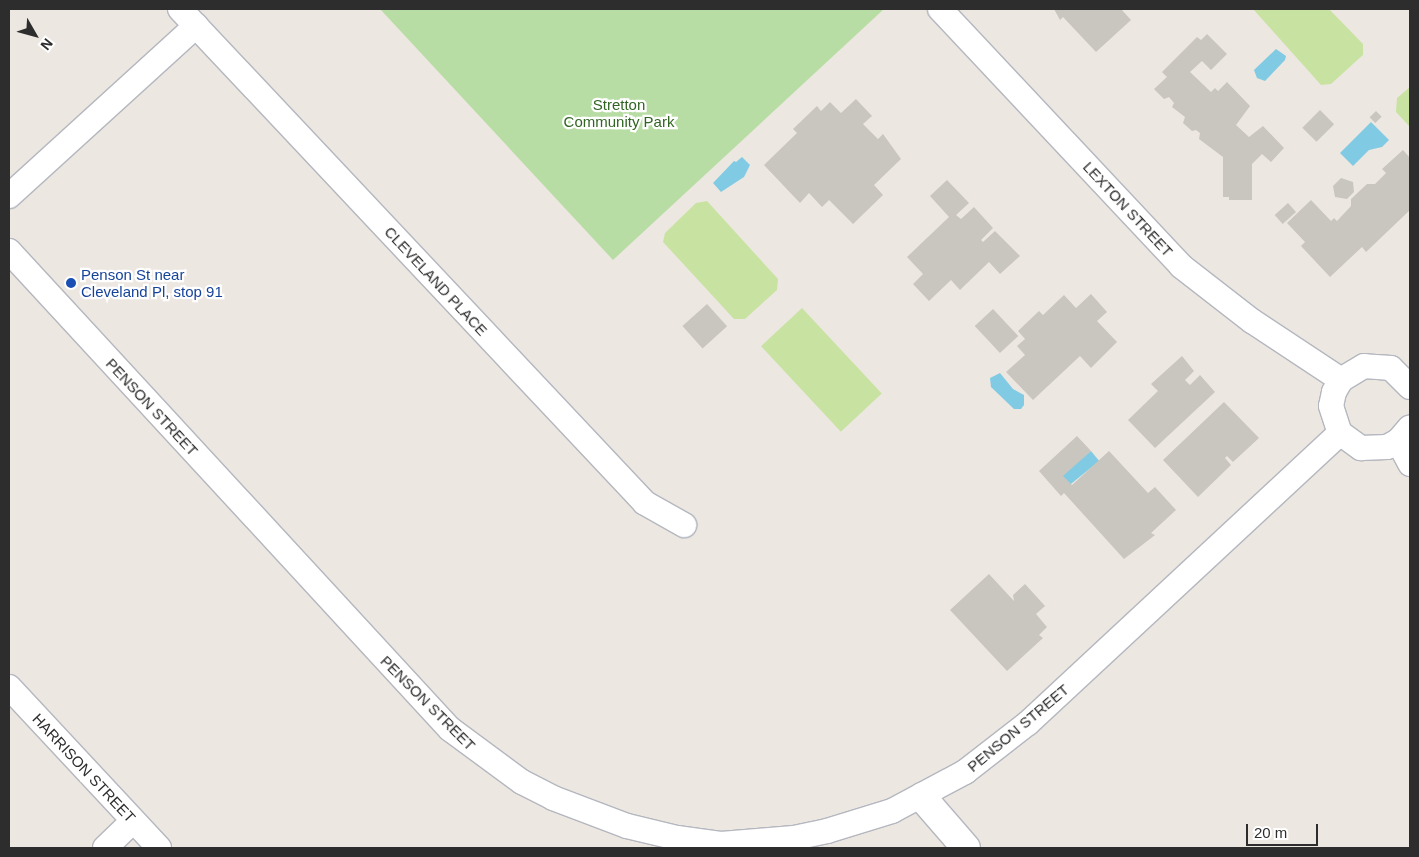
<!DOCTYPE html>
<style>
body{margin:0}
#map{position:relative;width:1419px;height:857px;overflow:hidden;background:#ede7e1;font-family:Helvetica,sans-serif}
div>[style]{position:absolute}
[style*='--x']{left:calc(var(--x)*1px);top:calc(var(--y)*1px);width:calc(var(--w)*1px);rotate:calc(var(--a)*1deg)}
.green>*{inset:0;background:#b8dda4}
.pitch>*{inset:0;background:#c8e3a1;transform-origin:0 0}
.water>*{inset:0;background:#80cbe3;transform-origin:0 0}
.building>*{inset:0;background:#c9c5bf;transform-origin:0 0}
.roads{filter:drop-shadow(1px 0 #b4b7bf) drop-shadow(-1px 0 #b4b7bf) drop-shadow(0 1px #b4b7bf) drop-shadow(0 -1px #b4b7bf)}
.minor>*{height:24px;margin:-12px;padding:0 12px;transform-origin:12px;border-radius:12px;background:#fff}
.tertiary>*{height:28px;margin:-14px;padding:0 14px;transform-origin:14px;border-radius:14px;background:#fff}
.dots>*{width:14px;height:14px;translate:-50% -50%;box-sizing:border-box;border:2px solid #fff;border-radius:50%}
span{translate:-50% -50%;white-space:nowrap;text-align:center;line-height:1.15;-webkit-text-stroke:4.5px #fff;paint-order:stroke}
.park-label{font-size:15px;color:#326423}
.street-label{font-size:15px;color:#2d2d2d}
.transit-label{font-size:15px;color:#164399}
.left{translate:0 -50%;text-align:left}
.frame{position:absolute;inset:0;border:10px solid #2d2d2d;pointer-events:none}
.north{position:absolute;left:10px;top:10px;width:50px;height:50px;-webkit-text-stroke:4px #fff;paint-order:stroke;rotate:128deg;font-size:14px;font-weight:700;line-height:20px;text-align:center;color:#2d2d2d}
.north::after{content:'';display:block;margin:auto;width:18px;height:22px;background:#2d2d2d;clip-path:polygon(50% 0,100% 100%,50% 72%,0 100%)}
.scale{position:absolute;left:1246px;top:824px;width:72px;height:22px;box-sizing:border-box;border:2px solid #2d2d2d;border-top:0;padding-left:6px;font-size:15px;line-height:18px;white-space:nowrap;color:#2d2d2d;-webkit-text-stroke:4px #fff;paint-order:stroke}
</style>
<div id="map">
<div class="green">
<div style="clip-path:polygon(380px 9px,884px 9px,613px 260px)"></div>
</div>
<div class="pitch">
<div style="clip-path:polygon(1253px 9px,1329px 9px,1363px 44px,1363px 55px,1331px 84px,1321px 85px)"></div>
<div style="clip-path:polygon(1410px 87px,1410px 127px,1396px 112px,1397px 98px)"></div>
<div style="clip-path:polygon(707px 201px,778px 279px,777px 290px,745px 319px,734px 319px,663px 242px,665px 233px,696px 203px)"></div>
<div style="left:802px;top:308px;width:117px;height:56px;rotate:47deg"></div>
</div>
<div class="water">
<div style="clip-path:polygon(1276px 49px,1286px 56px,1285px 60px,1265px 81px,1257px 78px,1254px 70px)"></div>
<div style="clip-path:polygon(1371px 122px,1389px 140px,1382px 147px,1369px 150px,1353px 166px,1340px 153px)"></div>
<div style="clip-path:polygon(742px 157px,750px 165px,744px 177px,721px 192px,713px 183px,734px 161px,736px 162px)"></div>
<div style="clip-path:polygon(1000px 373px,1013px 389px,1024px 395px,1024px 405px,1021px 409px,1014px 409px,991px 387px,990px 378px)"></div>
<div style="left:1091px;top:451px;width:13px;height:38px;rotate:51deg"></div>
</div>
<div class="building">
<div style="clip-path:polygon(1054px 9px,1121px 9px,1131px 20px,1096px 52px,1063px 17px,1060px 20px)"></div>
<div style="clip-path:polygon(1207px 34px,1227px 54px,1211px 70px,1202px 61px,1190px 72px,1211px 92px,1215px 88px,1218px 91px,1227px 82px,1250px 106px,1236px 125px,1249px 137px,1263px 126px,1284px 148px,1271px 162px,1262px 154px,1252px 164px,1252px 200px,1229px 200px,1229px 197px,1223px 197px,1223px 157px,1199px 139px,1200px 133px,1196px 130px,1192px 131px,1183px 123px,1185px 117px,1172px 107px,1174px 103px,1169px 97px,1164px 99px,1154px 89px,1167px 77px,1162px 72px,1197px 37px,1201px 40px)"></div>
<div style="clip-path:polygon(856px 99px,872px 116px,863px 124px,878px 139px,883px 134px,901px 159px,874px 185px,883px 195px,853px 224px,829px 200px,822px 207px,809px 193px,800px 203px,764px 165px,797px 133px,793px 129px,817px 106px,821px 111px,830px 102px,841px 113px)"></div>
<div style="left:1320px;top:110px;width:20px;height:25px;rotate:45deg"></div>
<div style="left:1376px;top:111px;width:8px;height:9px;rotate:45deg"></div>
<div style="clip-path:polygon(1403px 150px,1410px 158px,1410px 210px,1366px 252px,1362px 247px,1330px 277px,1301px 246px,1305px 242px,1287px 223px,1311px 200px,1331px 221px,1334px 218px,1337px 221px,1351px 206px,1351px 199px,1367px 184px,1375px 184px,1386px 173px,1382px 169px)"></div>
<div style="clip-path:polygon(1341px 178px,1353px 182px,1354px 192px,1347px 199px,1335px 197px,1333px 186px)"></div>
<div style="clip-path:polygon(947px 180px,969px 203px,956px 215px,961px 219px,974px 207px,993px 228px,981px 240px,983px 242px,995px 231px,1020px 256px,1000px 274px,989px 262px,960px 290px,951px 280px,929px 301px,913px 284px,923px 274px,907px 257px,949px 217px,930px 196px)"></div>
<div style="left:1288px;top:203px;width:12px;height:18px;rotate:48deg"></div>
<div style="clip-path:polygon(1091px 294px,1107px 312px,1097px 321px,1117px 342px,1091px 368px,1080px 356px,1033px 400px,1006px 372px,1025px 355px,1017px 346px,1025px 339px,1018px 331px,1039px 311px,1043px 315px,1064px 295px,1076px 308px)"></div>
<div style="left:707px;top:304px;width:30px;height:33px;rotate:48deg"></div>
<div style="left:993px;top:309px;width:37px;height:25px;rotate:47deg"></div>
<div style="clip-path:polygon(1182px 356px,1194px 371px,1185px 380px,1190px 385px,1200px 375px,1215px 392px,1155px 448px,1128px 420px,1158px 391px,1151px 384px)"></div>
<div style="clip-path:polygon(1224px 402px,1259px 438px,1233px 462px,1227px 456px,1225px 458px,1231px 465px,1198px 497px,1163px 460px)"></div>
<div style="clip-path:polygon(1077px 436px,1091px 451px,1063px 476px,1072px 485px,1109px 451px,1148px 493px,1155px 487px,1176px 510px,1151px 533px,1155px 535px,1124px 559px,1064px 493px,1061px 496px,1039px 471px)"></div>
<div style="clip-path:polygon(989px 574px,1014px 601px,1013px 595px,1025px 584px,1045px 606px,1036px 614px,1047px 627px,1039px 635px,1043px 638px,1007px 671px,950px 610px)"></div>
</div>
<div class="roads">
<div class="minor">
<div style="--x:180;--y:9;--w:678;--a:46.73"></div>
<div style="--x:645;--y:503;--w:45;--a:29.4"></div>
<div style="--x:940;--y:9;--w:352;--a:46.8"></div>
<div style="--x:1181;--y:266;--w:90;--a:37.8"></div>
<div style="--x:1252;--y:321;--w:107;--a:33.5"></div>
<div style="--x:9;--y:196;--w:253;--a:-42.3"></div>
<div style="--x:9;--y:251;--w:650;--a:47.31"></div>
<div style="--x:450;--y:729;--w:89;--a:36.4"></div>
<div style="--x:522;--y:782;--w:35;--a:27"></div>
<div style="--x:553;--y:798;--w:79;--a:20.7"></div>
<div style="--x:627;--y:826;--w:51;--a:13.5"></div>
<div style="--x:677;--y:838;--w:44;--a:7.8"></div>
<div style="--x:721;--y:844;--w:73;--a:-4.7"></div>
<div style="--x:794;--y:838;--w:34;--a:-12"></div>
<div style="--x:827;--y:831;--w:68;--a:-17.1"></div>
<div style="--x:892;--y:811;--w:83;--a:-28.1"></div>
<div style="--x:965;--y:772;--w:80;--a:-37.9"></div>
<div style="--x:1028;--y:723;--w:426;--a:-42.9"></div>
<div style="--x:1410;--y:387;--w:27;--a:-135"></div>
<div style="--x:1391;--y:368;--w:27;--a:-176"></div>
<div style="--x:1364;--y:366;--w:27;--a:149"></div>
<div style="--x:1341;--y:380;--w:14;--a:120"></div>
<div style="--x:1334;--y:392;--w:14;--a:102"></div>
<div style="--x:1331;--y:406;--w:28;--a:72"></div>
<div style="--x:1340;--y:433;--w:26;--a:36"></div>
<div style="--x:1361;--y:448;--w:26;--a:-2"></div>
<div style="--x:1387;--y:447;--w:13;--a:-29"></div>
<div style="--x:1398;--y:441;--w:18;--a:-49"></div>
<div style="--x:1398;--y:441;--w:26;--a:62"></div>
<div style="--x:9;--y:687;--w:220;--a:47"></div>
<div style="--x:105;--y:848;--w:39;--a:-44"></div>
</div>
<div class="tertiary">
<div style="--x:922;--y:797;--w:67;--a:49.2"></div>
</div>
</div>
<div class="dots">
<div style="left:71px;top:283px;background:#1a4fb4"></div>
</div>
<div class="park-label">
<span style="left:619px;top:113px">Stretton<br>Community Park</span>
</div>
<div class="street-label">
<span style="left:1128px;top:209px;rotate:47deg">LEXTON STREET</span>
<span style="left:436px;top:281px;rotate:47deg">CLEVELAND PLACE</span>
<span style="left:152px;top:407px;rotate:47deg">PENSON STREET</span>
<span style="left:428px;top:703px;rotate:45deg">PENSON STREET</span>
<span style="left:1018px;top:728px;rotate:-40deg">PENSON STREET</span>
<span style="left:84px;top:768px;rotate:47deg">HARRISON STREET</span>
</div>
<div class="transit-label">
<span class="left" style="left:81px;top:283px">Penson St near<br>Cleveland Pl, stop 91</span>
</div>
<div class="frame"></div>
<div class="north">N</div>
<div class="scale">20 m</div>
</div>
